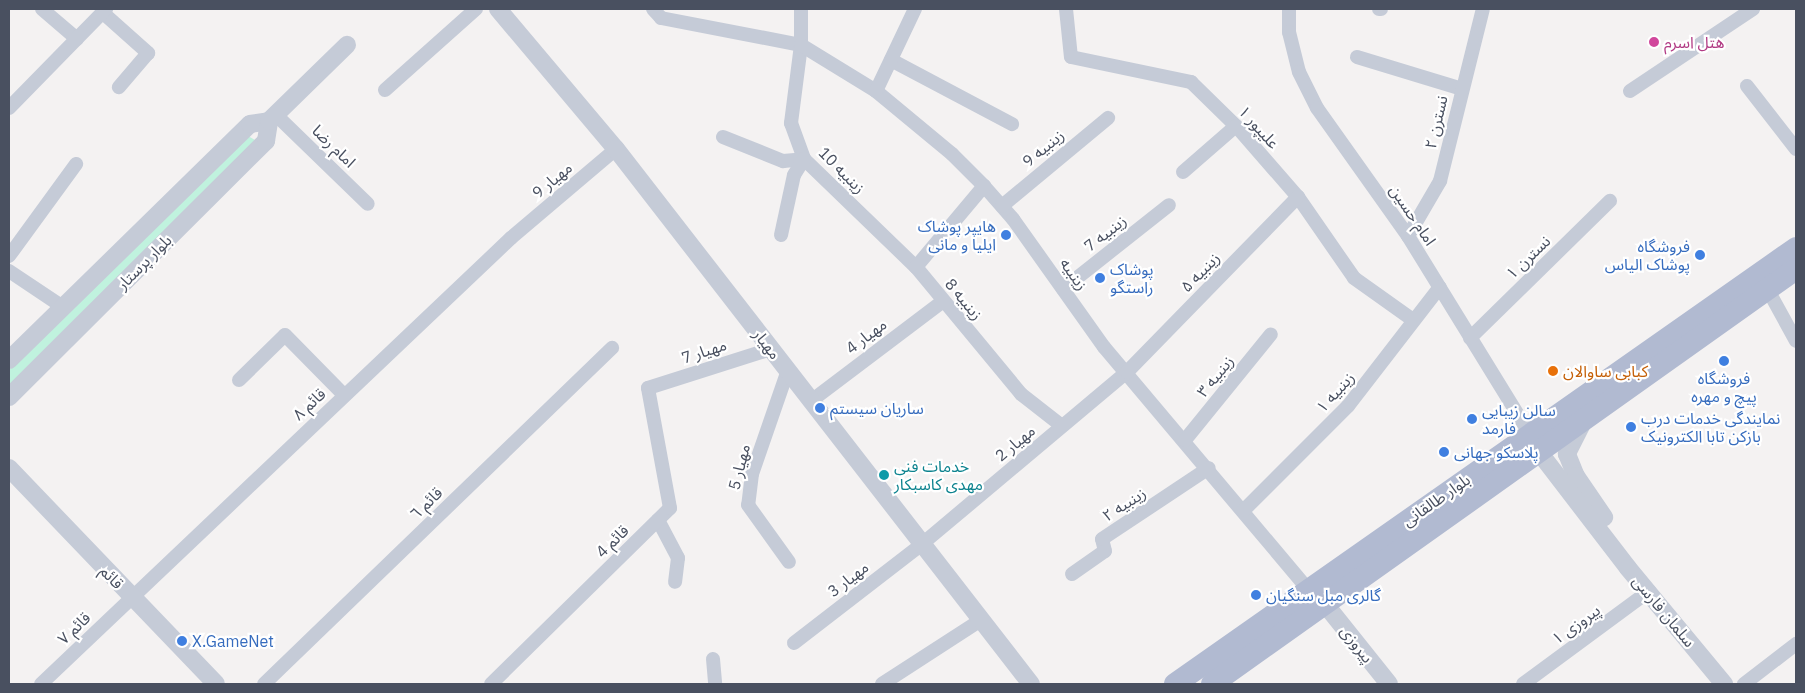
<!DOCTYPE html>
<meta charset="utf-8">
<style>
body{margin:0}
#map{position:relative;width:1805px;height:693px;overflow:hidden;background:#f4f2f2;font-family:"IBM Plex Sans","Noto Sans Arabic",sans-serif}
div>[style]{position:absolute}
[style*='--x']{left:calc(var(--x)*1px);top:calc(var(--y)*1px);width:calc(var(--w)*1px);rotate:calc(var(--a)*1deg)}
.green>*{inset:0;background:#c0f2de}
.minor>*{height:14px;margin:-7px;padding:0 7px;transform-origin:7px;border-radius:7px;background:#c5cbd7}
.tertiary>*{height:18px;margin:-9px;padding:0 9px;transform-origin:9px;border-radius:9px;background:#c5cbd7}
.primary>*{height:22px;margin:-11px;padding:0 11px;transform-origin:11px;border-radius:11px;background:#b1bad1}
.dots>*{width:14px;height:14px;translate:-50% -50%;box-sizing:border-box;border:2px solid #fff;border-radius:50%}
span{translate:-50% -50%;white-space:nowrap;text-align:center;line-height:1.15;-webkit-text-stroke:4.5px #fff;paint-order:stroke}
.hotel-label{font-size:16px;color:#b23c85}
.left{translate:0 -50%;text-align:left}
.street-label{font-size:16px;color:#495060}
.shop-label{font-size:16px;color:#366cbe}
.right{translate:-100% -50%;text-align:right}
.food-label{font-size:16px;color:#c56008}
.culture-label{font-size:16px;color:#0d838f}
.frame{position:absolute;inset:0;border:10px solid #495060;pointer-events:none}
</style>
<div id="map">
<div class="green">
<div style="clip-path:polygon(248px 136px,255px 140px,9px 385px,9px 370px)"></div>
</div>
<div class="minor">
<div style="--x:42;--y:9;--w:46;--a:40.6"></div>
<div style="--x:653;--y:9;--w:12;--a:48"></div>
<div style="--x:661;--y:18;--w:143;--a:10.9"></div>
<div style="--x:801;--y:45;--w:79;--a:97.3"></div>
<div style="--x:791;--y:123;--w:38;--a:70"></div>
<div style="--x:804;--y:159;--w:156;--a:44"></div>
<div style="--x:916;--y:267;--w:165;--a:50.4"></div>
<div style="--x:1021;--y:394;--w:52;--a:38"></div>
<div style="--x:801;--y:9;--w:36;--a:90"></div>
<div style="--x:801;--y:45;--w:88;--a:31.5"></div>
<div style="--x:876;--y:91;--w:99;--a:39.7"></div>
<div style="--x:952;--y:154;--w:45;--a:45"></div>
<div style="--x:984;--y:186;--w:44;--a:48.7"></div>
<div style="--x:1013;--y:219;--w:157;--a:54.6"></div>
<div style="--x:1104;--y:347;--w:317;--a:49.9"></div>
<div style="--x:1066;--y:9;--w:48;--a:84.1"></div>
<div style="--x:1071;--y:57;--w:123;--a:11.8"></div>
<div style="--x:1191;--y:82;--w:63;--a:44.4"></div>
<div style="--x:1236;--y:126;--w:94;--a:48.9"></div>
<div style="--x:1298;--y:197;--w:98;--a:55.3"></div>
<div style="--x:1354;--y:278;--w:72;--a:35.4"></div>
<div style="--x:1289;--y:9;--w:23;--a:90"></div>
<div style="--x:1289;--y:32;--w:41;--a:76"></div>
<div style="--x:1299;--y:72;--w:40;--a:63.4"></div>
<div style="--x:1317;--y:108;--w:157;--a:54.6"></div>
<div style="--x:1408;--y:236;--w:233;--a:58.4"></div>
<div style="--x:1379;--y:9;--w:2;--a:0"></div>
<div style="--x:102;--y:12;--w:62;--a:41.7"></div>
<div style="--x:148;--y:53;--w:45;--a:130.5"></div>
<div style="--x:1357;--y:57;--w:110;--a:16.9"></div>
<div style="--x:891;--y:60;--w:137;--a:27.9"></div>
<div style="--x:1747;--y:86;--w:80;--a:52.1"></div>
<div style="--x:385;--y:90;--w:122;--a:-41.7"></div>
<div style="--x:876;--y:91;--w:91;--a:-64.6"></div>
<div style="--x:1630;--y:91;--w:148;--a:-33.7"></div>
<div style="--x:9;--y:108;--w:139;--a:-45.6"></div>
<div style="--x:275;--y:114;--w:129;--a:44.1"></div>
<div style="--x:723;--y:137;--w:65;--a:21.8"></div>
<div style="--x:783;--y:161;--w:21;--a:-5"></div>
<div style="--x:1183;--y:172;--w:70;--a:-41"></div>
<div style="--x:1002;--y:206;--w:138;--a:-39.7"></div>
<div style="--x:781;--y:235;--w:61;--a:-77.8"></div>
<div style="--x:794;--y:175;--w:19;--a:-58"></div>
<div style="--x:1408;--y:236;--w:64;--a:-59.8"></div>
<div style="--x:1440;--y:181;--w:177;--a:-76"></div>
<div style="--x:9;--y:256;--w:114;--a:-53.9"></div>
<div style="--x:916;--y:267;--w:106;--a:-50"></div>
<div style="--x:9;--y:271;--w:65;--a:33.7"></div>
<div style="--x:1063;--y:289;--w:135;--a:-38.4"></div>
<div style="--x:1768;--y:290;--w:58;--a:61.2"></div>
<div style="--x:1470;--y:338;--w:196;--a:-44.4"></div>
<div style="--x:788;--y:370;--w:110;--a:109.1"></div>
<div style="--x:752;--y:474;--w:31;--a:97"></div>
<div style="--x:748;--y:505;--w:70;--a:54.3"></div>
<div style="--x:239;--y:380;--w:64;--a:-44.4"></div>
<div style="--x:285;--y:335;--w:84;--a:45.5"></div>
<div style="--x:811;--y:401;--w:166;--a:-37.1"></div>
<div style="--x:1185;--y:440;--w:136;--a:-50.9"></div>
<div style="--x:1244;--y:510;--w:147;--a:-45"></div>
<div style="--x:1348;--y:406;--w:150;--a:-52.3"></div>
<div style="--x:658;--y:520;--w:43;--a:62.2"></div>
<div style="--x:678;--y:558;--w:24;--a:97"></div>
<div style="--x:1072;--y:574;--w:40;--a:-34.9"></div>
<div style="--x:1105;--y:551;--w:12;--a:-104"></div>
<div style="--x:1102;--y:539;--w:128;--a:-33.6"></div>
<div style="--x:794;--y:643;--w:162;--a:-37.7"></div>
<div style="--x:922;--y:544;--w:268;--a:-40"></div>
<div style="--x:1127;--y:372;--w:245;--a:-45.7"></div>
<div style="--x:713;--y:659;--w:25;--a:85"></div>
<div style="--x:41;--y:684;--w:648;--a:-43.5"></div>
<div style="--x:511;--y:238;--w:138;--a:-40.3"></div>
<div style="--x:264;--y:684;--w:484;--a:-44"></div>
<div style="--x:491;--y:684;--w:251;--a:-44.5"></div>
<div style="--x:670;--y:508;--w:122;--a:-100.4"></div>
<div style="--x:648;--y:388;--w:129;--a:-17.6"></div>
<div style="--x:882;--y:684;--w:118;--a:-32.9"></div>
<div style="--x:1523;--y:684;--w:157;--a:-36.4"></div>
<div style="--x:1744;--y:684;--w:66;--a:-37.6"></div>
</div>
<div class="tertiary">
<div style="--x:498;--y:9;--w:183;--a:49.9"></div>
<div style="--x:616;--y:149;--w:677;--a:52.2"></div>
<div style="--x:9;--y:360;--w:337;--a:-44.4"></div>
<div style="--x:250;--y:124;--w:19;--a:-9"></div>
<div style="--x:9;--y:397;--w:363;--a:-44.9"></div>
<div style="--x:266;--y:141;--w:20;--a:-81"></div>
<div style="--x:269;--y:121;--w:109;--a:-44.3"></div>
<div style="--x:1583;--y:422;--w:36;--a:117"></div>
<div style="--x:1567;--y:454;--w:24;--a:68"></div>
<div style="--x:1576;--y:476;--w:50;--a:55.7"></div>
<div style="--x:1539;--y:452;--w:146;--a:52.5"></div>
<div style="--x:1628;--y:568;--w:151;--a:50.4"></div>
<div style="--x:9;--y:468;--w:299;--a:46.2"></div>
<div style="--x:1325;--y:604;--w:102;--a:51.3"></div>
</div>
<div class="primary">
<div style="--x:1175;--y:684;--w:759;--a:-35.07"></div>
<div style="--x:1212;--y:684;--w:716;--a:-35.4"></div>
</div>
<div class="dots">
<div style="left:1654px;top:42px;background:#d1479c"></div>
<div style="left:1006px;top:235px;background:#3f7fe0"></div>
<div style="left:1700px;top:255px;background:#3f7fe0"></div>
<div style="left:1100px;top:278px;background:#3f7fe0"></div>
<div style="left:1724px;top:361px;background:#3f7fe0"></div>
<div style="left:1553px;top:371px;background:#e8710a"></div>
<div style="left:820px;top:408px;background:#3f7fe0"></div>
<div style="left:1472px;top:419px;background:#3f7fe0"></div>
<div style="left:1631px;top:427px;background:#3f7fe0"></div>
<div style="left:1444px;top:452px;background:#3f7fe0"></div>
<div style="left:884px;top:475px;background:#0f9aa8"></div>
<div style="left:1256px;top:595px;background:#3f7fe0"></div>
<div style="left:182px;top:641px;background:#3f7fe0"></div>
</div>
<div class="hotel-label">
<span class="left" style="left:1664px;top:42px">هتل اسرم</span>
</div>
<div class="street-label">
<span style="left:1436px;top:122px;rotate:-77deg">نسترن ۲</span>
<span style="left:1259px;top:127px;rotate:48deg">علیپور ۱</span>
<span style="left:334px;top:146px;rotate:44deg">امام رضا</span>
<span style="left:1043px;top:148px;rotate:-40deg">زینبیه 9</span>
<span style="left:842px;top:170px;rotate:45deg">زینبیه 10</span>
<span style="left:552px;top:180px;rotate:-40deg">مهیار 9</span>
<span style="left:1413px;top:215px;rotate:56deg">امام حسین</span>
<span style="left:1105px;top:233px;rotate:-38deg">زینبیه 7</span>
<span style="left:1528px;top:257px;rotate:-44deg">نسترن ۱</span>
<span style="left:144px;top:262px;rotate:-45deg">بلوار پرستار</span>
<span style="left:1200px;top:272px;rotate:-46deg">زینبیه ۵</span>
<span style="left:1074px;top:274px;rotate:55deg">زینبیه</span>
<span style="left:964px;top:299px;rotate:50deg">زینبیه 8</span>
<span style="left:866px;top:336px;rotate:-37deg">مهیار 4</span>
<span style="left:767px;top:344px;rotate:52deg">مهیار</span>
<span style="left:704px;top:351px;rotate:-18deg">مهیار 7</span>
<span style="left:1215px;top:376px;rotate:-51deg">زینبیه ۳</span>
<span style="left:1335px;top:392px;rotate:-48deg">زینبیه ۱</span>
<span style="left:309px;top:404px;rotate:-43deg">قائم ٨</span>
<span style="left:1015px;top:443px;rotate:-40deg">مهیار 2</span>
<span style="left:739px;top:467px;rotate:-76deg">مهیار 5</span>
<span style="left:1436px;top:500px;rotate:-35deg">بلوار طالقانی</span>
<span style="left:426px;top:503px;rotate:-44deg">قائم ٦</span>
<span style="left:1124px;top:504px;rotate:-33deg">زینبیه ۲</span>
<span style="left:612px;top:541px;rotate:-44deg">قائم 4</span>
<span style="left:112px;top:577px;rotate:46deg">قائم</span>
<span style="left:848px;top:579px;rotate:-38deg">مهیار 3</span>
<span style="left:1664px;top:611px;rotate:50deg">سلمان فارسی</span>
<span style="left:1576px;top:624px;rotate:-36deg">پیروزی ١</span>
<span style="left:74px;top:628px;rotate:-44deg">قائم ٧</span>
<span style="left:1357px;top:644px;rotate:52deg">پیروزی</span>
</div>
<div class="shop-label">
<span class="right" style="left:996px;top:235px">هایپر پوشاک<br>ایلیا و مانی</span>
<span class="right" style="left:1690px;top:255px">فروشگاه<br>پوشاک الیاس</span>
<span class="left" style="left:1110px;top:278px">پوشاک<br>راستگو</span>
<span style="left:1724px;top:387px">فروشگاه<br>پیچ و مهره</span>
<span class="left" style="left:830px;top:408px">ساریان سیستم</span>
<span class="left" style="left:1482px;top:419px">سالن زیبایی<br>فارمد</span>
<span class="left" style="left:1641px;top:427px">نمایندگی خدمات درب<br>بازکن تابا الکترونیک</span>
<span class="left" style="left:1454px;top:452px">پلاسکو جهانی</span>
<span class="left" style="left:1266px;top:595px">گالری مبل سنگیان</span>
<span class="left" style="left:192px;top:641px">X.GameNet</span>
</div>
<div class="food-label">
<span class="left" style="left:1563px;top:371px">کبابی ساوالان</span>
</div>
<div class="culture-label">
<span class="left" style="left:894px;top:475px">خدمات فنی<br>مهدی کاسبکار</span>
</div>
<div class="frame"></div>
</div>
